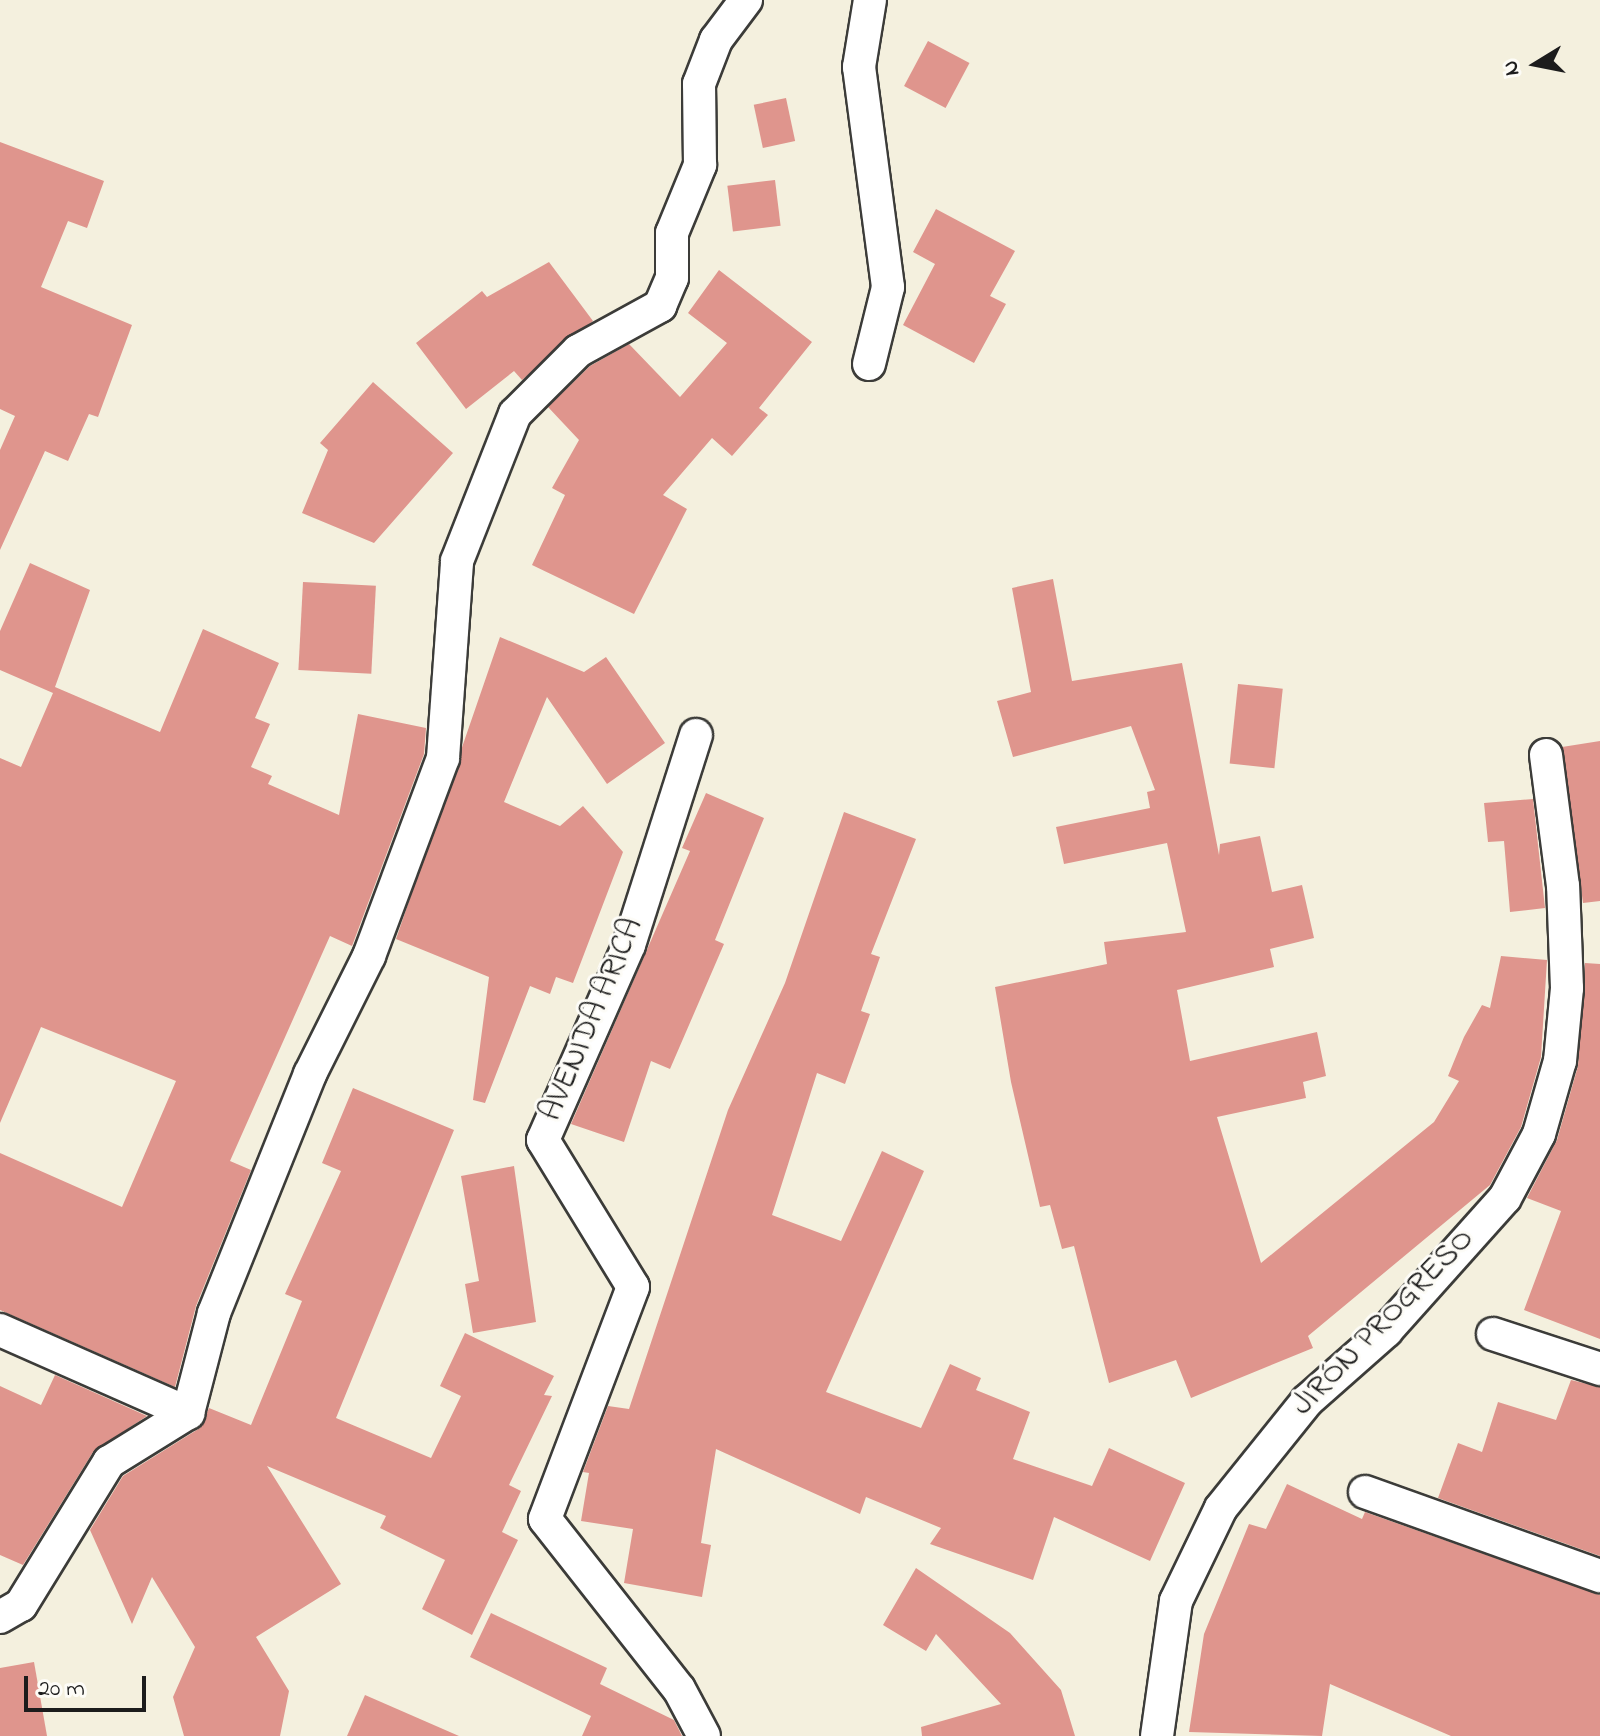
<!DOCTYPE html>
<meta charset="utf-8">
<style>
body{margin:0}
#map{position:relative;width:1600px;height:1736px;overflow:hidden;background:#f4f0de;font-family:"Indie Flower",sans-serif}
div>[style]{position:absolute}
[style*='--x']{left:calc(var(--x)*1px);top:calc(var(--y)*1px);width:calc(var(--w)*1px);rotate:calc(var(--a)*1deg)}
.building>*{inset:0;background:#df958d;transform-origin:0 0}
.roads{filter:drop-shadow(2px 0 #3c3c39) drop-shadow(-2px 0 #3c3c39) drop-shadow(0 2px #3c3c39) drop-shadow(0 -2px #3c3c39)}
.minor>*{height:32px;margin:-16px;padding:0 16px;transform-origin:16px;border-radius:16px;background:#fff}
span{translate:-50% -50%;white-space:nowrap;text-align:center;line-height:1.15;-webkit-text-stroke:6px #fdfcf7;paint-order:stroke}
.street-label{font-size:32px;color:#1c1c1c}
.north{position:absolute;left:1496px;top:24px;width:80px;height:80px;-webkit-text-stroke:6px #fdfcf7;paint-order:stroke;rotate:260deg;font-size:22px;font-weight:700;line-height:32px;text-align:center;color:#1c1c1c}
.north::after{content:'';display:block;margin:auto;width:28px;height:36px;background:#1c1c1c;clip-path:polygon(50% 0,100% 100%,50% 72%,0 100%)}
.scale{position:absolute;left:24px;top:1676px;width:122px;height:36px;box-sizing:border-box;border:4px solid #1c1c1c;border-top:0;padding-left:10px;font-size:24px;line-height:28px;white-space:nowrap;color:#1c1c1c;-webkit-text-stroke:6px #fdfcf7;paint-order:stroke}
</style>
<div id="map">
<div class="building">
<div style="left:928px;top:41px;width:47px;height:51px;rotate:28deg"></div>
<div style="left:786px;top:98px;width:44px;height:33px;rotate:78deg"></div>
<div style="clip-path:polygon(0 142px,104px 181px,87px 228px,68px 221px,41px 287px,132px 325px,98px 417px,89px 414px,68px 461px,45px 451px,0 550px,0 450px,15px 416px,0 409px)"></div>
<div style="left:775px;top:180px;width:46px;height:48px;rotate:83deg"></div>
<div style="clip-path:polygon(936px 209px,1015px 251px,990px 296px,1006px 304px,974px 363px,903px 325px,935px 264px,913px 252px)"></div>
<div style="clip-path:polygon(549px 262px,593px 321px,522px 380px,514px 371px,466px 409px,416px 343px,482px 291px,487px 297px)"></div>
<div style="clip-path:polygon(719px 270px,812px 342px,759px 408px,768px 415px,732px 456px,712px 438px,663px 495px,687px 509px,634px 614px,532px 565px,565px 495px,552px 488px,579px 440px,548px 407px,590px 366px,629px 344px,680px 397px,727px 343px,688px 313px)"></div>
<div style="clip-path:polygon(373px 382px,453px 453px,374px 543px,302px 513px,328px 450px,320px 443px)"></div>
<div style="clip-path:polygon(30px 563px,90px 590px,55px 687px,160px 732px,203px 629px,279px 663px,255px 718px,270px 724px,251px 767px,272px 776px,268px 784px,339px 815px,358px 714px,426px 728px,424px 754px,352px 946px,330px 936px,230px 1161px,251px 1170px,196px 1306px,175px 1387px,0 1310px,0 1153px,122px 1207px,176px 1081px,41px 1027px,0 1123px,0 758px,21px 767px,53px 693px,0 670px,0 631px)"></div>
<div style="clip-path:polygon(1053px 579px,1072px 681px,1182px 663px,1219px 855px,1220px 844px,1260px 836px,1272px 892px,1302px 885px,1314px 938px,1270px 949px,1274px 967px,1177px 990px,1190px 1061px,1317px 1032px,1326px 1076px,1303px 1082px,1306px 1098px,1217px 1117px,1261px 1263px,1434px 1122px,1459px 1081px,1448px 1076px,1464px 1037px,1482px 1005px,1490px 1008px,1501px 956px,1547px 960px,1541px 1057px,1521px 1127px,1490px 1185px,1308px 1336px,1313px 1348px,1191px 1398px,1176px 1360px,1109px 1383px,1074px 1246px,1062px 1249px,1050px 1205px,1040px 1207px,1011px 1082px,995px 987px,1107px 964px,1104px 942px,1186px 932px,1167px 843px,1064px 864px,1056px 827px,1150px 808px,1147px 792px,1155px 790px,1131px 726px,1013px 757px,997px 701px,1031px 692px,1012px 588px)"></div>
<div style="left:303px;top:582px;width:73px;height:88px;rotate:3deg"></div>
<div style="clip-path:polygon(500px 637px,584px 672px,606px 657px,665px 743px,607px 784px,547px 697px,504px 802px,560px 826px,583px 806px,623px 852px,573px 983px,556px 977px,550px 994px,530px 986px,485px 1103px,473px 1100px,489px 977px,396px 939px)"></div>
<div style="left:1238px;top:684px;width:45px;height:80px;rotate:6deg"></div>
<div style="clip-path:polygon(1600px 741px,1600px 901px,1583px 903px,1562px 747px)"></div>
<div style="clip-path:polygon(706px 793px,764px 818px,715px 940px,724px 944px,670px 1069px,651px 1061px,624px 1142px,571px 1124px,690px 851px,682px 848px)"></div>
<div style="clip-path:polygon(1533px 799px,1545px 908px,1510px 912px,1504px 841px,1488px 842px,1484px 803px)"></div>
<div style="clip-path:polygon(844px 812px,916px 839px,871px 954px,880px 957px,861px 1011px,870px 1014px,845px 1084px,817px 1073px,772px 1215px,841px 1241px,882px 1151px,924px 1171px,826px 1392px,921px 1428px,950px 1364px,981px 1378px,976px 1390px,1030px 1412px,1013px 1459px,1092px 1486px,1109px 1448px,1185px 1483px,1150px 1561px,1054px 1517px,1033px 1580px,930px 1544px,941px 1528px,866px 1497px,860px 1514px,716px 1449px,701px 1543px,711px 1545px,702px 1597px,624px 1583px,633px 1529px,581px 1521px,589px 1473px,583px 1472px,608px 1406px,629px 1409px,728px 1110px,785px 983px)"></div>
<div style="clip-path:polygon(1585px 963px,1600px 964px,1600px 1339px,1524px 1310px,1561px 1211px,1527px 1198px,1557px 1140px,1578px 1066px)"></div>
<div style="clip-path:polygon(353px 1088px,454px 1130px,336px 1418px,431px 1458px,461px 1396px,440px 1386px,465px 1333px,554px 1376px,544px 1395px,552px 1396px,509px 1485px,521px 1491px,502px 1532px,518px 1540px,472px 1635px,422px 1609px,445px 1560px,380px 1528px,386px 1516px,267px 1466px,341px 1584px,256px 1637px,289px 1691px,280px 1736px,184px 1736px,173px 1697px,195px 1647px,152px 1577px,132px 1624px,90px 1530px,123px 1476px,200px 1428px,209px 1408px,251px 1425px,302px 1301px,285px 1294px,341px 1171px,322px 1163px)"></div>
<div style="clip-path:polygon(514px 1166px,536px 1322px,473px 1333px,465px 1284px,479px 1281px,461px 1176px)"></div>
<div style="clip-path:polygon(55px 1375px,147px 1416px,93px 1452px,23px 1565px,0 1555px,0 1386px,41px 1405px)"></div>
<div style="clip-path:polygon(1571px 1380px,1600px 1387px,1600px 1556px,1438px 1498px,1458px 1443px,1482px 1452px,1498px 1402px,1556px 1420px)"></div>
<div style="clip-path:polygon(1287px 1484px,1362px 1519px,1365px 1512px,1600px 1595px,1600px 1736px,1451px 1736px,1330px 1684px,1322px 1736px,1189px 1732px,1204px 1634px,1249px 1524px,1266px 1529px)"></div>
<div style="clip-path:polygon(916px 1568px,1010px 1633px,1061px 1690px,1075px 1736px,922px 1736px,921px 1727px,1001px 1704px,936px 1634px,926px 1651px,883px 1625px)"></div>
<div style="clip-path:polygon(491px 1613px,607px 1668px,600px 1684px,674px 1720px,682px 1736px,582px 1736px,591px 1716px,470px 1657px)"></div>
<div style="clip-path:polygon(34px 1662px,47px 1736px,0 1736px,0 1668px)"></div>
<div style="clip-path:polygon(365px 1695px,459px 1736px,347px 1736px)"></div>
</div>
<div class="roads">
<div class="minor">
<div style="--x:869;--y:364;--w:79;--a:-76.1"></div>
<div style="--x:888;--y:287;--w:222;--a:-97.5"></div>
<div style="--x:859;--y:67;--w:68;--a:-80.7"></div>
<div style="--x:696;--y:735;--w:220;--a:107.7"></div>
<div style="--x:629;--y:945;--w:213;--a:113.8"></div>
<div style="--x:543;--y:1140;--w:172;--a:58.5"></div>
<div style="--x:633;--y:1287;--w:248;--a:110.8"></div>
<div style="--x:545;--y:1519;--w:216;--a:51.8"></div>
<div style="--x:679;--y:1689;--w:53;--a:62"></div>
<div style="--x:0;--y:1330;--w:206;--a:23.8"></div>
<div style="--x:1493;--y:1334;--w:113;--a:18.1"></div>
<div style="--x:1365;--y:1492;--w:250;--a:19.7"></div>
<div style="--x:0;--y:1617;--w:24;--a:-30"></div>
<div style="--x:21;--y:1605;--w:168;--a:-58.4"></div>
<div style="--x:109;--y:1462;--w:93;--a:-31.8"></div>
<div style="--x:188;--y:1413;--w:103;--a:-75.4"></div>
<div style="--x:214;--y:1313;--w:258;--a:-68.1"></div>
<div style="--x:310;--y:1074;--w:132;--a:-63.4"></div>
<div style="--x:369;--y:956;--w:211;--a:-69.5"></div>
<div style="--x:443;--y:758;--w:197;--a:-85.9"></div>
<div style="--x:457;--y:561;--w:158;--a:-68.5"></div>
<div style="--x:515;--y:414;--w:89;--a:-45"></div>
<div style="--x:578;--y:351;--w:94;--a:-28.8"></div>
<div style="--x:660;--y:306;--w:30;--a:-67"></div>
<div style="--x:672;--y:278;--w:45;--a:-90"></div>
<div style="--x:672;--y:233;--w:74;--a:-67.6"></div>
<div style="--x:700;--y:165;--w:81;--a:-90.7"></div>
<div style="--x:699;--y:84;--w:47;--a:-68.9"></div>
<div style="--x:716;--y:40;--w:50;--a:-53.1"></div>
<div style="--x:1157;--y:1736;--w:136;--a:-82"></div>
<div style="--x:1176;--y:1601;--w:103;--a:-64.2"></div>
<div style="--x:1221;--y:1508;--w:137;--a:-51.2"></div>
<div style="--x:1307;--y:1401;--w:106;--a:-41.5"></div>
<div style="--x:1386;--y:1331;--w:178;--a:-48.2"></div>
<div style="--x:1505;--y:1198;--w:72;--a:-62"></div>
<div style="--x:1539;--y:1134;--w:76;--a:-74"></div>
<div style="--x:1560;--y:1061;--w:73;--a:-84.5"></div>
<div style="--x:1567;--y:988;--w:102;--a:-92.2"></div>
<div style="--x:1563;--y:886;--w:132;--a:-97.4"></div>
</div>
</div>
<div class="street-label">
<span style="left:593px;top:1020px;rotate:-67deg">AVENIDA ARICA</span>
<span style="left:1384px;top:1323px;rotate:-46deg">JIRÓN PROGRESO</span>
</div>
<div class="north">N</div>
<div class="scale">20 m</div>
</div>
